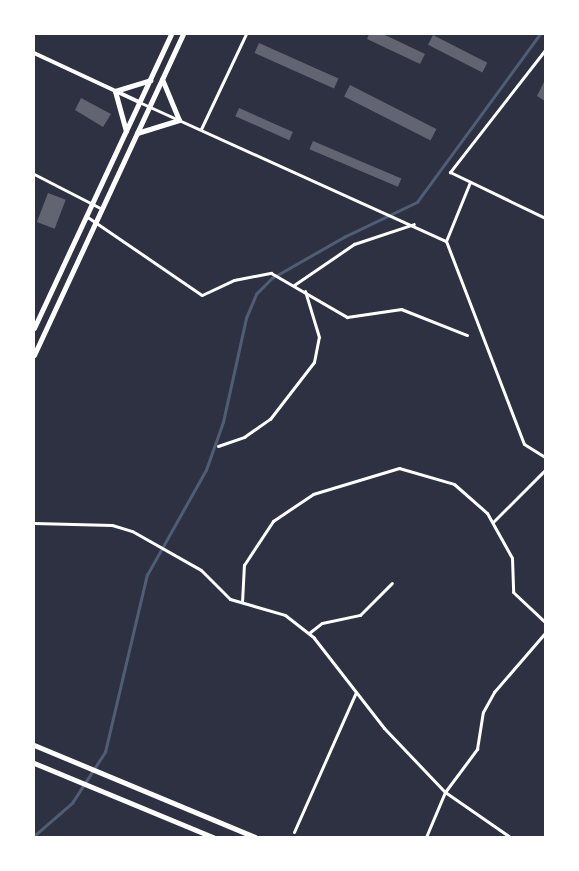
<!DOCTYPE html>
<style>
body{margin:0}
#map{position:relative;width:579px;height:871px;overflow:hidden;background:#2d3142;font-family:"Roboto Condensed",sans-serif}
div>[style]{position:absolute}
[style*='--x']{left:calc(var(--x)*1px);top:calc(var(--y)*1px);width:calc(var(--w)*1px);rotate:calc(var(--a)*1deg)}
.stream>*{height:2.5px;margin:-1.25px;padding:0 1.25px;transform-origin:1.25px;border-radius:1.25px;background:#4f5d75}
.building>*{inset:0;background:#626471;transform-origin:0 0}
.minor>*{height:3px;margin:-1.5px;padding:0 1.5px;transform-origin:1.5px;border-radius:1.5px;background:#fff}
.tertiary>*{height:4px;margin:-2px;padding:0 2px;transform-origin:2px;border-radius:2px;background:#fff}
.primary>*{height:5px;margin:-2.5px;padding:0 2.5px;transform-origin:2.5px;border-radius:2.5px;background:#fff}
span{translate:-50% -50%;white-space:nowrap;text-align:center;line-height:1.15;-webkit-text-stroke:4.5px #fff;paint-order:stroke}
.frame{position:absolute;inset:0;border:35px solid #fff;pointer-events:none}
</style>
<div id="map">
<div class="stream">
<div style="--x:34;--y:836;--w:50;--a:-41"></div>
<div style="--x:72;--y:803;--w:61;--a:-57.1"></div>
<div style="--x:105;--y:752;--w:182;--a:-76.7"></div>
<div style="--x:147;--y:575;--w:120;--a:-60.7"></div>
<div style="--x:206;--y:470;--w:51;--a:-70.5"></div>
<div style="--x:223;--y:422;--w:107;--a:-77.5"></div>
<div style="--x:246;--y:318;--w:26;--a:-67"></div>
<div style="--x:256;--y:294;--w:23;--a:-45"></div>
<div style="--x:272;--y:278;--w:83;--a:-29.7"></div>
<div style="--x:344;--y:237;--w:81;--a:-25.6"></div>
<div style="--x:417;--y:202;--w:208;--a:-53.8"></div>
</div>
<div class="building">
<div style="clip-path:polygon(369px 34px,383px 34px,425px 54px,420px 64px,367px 39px)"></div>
<div style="left:433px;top:35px;width:61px;height:11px;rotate:27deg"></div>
<div style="left:259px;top:43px;width:87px;height:11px;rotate:24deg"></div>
<div style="clip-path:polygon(545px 80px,545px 101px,537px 96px)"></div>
<div style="left:350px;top:85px;width:97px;height:13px;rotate:27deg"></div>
<div style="clip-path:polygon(81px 98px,111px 114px,103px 127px,75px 110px)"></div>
<div style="left:239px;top:108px;width:59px;height:9px;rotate:24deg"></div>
<div style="left:313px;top:141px;width:96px;height:9px;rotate:23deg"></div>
<div style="left:48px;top:193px;width:19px;height:31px;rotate:21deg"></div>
</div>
<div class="minor">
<div style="--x:545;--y:50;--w:155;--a:127.9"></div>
<div style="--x:450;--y:172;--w:106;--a:25.8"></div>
<div style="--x:139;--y:102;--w:337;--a:24.4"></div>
<div style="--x:201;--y:129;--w:105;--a:-64.7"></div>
<div style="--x:34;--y:174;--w:76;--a:27.2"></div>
<div style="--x:470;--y:182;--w:64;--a:112.1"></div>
<div style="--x:446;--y:241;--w:217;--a:69"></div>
<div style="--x:524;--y:444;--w:25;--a:32"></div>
<div style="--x:86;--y:216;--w:140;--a:34.3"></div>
<div style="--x:202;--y:295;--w:35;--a:-25"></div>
<div style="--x:234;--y:280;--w:38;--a:-11"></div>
<div style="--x:271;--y:273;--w:88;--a:30.1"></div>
<div style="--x:347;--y:317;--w:55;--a:-8.4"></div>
<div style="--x:401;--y:309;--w:71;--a:21.5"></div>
<div style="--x:294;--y:285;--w:73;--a:-34.3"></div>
<div style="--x:354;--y:244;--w:63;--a:-18.4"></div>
<div style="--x:218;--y:446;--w:28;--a:-19"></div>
<div style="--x:244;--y:437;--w:32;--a:-35"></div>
<div style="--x:270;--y:419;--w:72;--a:-52.3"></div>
<div style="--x:314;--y:362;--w:25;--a:-79"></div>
<div style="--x:319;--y:337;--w:48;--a:-106.9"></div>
<div style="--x:493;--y:522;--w:74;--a:-45"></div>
<div style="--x:34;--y:523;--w:78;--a:1.5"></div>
<div style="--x:112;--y:525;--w:21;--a:17"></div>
<div style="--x:132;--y:531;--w:79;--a:29.5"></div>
<div style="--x:201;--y:570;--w:41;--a:45"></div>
<div style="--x:230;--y:599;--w:57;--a:16.2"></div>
<div style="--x:285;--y:615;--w:37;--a:38"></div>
<div style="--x:314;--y:638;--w:114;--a:52.1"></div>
<div style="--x:384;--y:728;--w:88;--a:46.4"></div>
<div style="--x:445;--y:792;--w:79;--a:34.7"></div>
<div style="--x:242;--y:602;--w:37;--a:-87"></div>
<div style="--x:244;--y:565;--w:53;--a:-56.6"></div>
<div style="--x:273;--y:521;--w:48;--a:-34"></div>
<div style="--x:313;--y:494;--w:90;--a:-16.8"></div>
<div style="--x:399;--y:468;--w:57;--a:16.2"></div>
<div style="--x:454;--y:484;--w:44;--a:41.3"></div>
<div style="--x:487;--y:513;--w:51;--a:60.9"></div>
<div style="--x:512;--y:558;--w:34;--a:88"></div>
<div style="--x:513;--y:592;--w:44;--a:43.2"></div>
<div style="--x:309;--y:633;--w:16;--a:-38"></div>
<div style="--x:322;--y:623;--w:39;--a:-12"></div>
<div style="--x:360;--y:615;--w:45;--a:-45"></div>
<div style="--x:294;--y:832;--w:153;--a:-66.1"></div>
<div style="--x:426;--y:837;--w:49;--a:-67.1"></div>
<div style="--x:445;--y:792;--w:54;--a:-53.3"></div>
<div style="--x:477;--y:749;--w:37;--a:-81"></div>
<div style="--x:483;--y:712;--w:23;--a:-61"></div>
<div style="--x:494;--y:692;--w:78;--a:-49.2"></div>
</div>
<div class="tertiary">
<div style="--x:34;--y:53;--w:116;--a:25"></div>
</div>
<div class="primary">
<div style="--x:126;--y:131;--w:41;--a:-105.4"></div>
<div style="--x:115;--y:91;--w:37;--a:-17"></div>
<div style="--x:137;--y:133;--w:44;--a:-17.2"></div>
<div style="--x:179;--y:120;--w:44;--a:-112.5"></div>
<div style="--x:34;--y:328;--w:324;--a:-65"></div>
<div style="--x:34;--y:355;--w:354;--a:-65.1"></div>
<div style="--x:34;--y:745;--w:239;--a:22.6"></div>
<div style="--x:34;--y:763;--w:194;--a:22.5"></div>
</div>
<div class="frame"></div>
</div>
